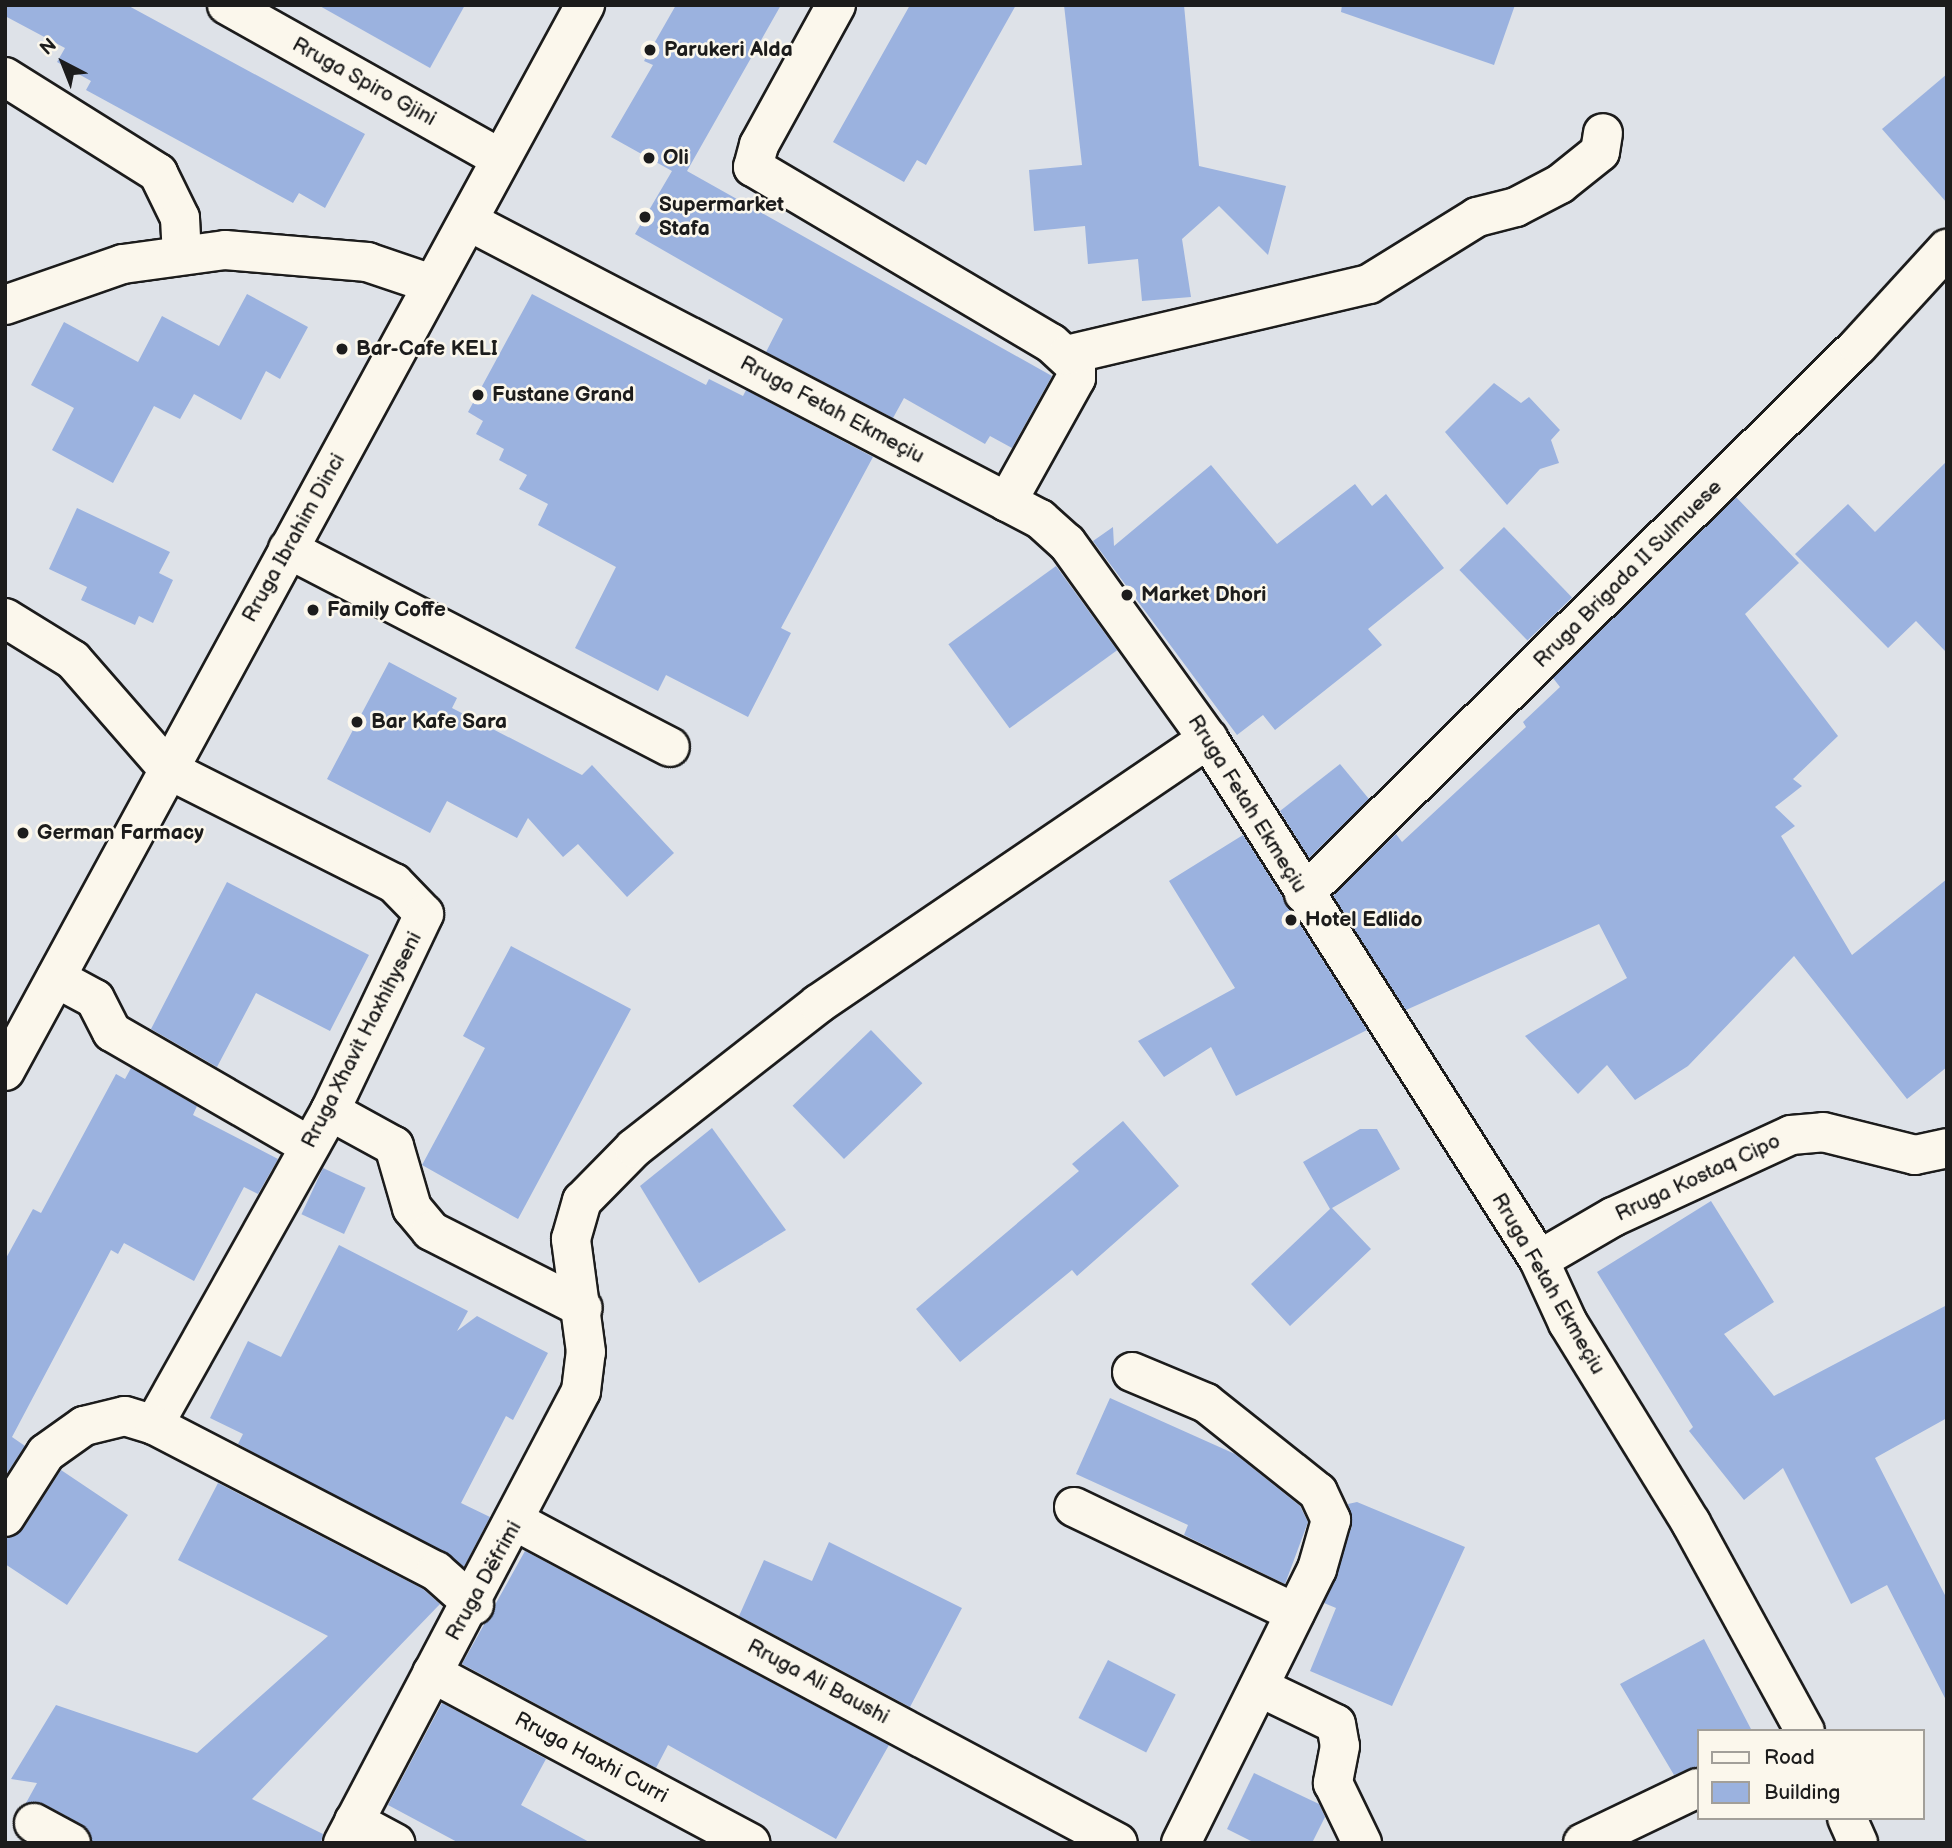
<!DOCTYPE html>
<meta charset="utf-8">
<style>
body{margin:0}
#map{position:relative;width:1952px;height:1848px;overflow:hidden;background:#dee2e8;font-family:"Balsamiq Sans",sans-serif}
div>[style]{position:absolute}
[style*='--x']{left:calc(var(--x)*1px);top:calc(var(--y)*1px);width:calc(var(--w)*1px);rotate:calc(var(--a)*1deg)}
.building>*{inset:0;background:#9bb2df;transform-origin:0 0}
.roads{filter:drop-shadow(2px 0 #1c1c1c) drop-shadow(-2px 0 #1c1c1c) drop-shadow(0 2px #1c1c1c) drop-shadow(0 -2px #1c1c1c)}
.minor>*{height:38px;margin:-19px;padding:0 19px;transform-origin:19px;border-radius:19px;background:#fbf7ec}
.dots>*{width:19px;height:19px;translate:-50% -50%;box-sizing:border-box;border:4px solid #fbf7ec;border-radius:50%}
span{translate:-50% -50%;white-space:nowrap;text-align:center;line-height:1.15;-webkit-text-stroke:5px #fbf7ec;paint-order:stroke}
.poi-label{font-size:21px;color:#1c1c1c;font-weight:700}
.left{translate:0 -50%;text-align:left}
.street-label{font-size:21px;color:#1c1c1c}
.frame{position:absolute;inset:0;border:7px solid #1c1c1c;pointer-events:none}
.legend{position:absolute;left:1697px;top:1729px;width:228px;height:91px;box-sizing:border-box;background:#fbf7ec;border:2px solid #a29f99;margin:0;padding:9px 12px;list-style:none;font-size:21px;color:#1c1c1c}
.legend li{display:flex;align-items:center;gap:14px;height:35px}
.legend b{width:35px;border:2px solid #a29f99}
.north{position:absolute;left:28px;top:28px;width:70px;height:70px;-webkit-text-stroke:5px #fbf7ec;paint-order:stroke;rotate:318deg;font-size:19px;font-weight:700;line-height:28px;text-align:center;color:#1c1c1c}
.north::after{content:'';display:block;margin:auto;width:24px;height:32px;background:#1c1c1c;clip-path:polygon(50% 0,100% 100%,50% 72%,0 100%)}
</style>
<div id="map">
<div class="building">
<div style="clip-path:polygon(5px 5px,127px 5px,365px 134px,325px 208px,299px 193px,293px 203px,86px 90px,91px 81px,57px 62px,65px 48px,5px 16px)"></div>
<div style="clip-path:polygon(318px 5px,465px 5px,430px 68px)"></div>
<div style="clip-path:polygon(676px 5px,781px 5px,687px 171px,1052px 376px,1012px 448px,990px 436px,985px 444px,904px 398px,893px 418px,766px 352px,783px 319px,635px 234px,672px 171px,611px 137px,653px 65px,644px 61px)"></div>
<div style="clip-path:polygon(910px 5px,1016px 5px,926px 165px,917px 160px,904px 182px,833px 142px)"></div>
<div style="clip-path:polygon(1064px 5px,1184px 5px,1199px 166px,1286px 186px,1268px 255px,1219px 206px,1182px 239px,1191px 297px,1142px 301px,1138px 259px,1088px 264px,1085px 226px,1034px 231px,1029px 170px,1082px 165px)"></div>
<div style="clip-path:polygon(1342px 5px,1515px 5px,1494px 65px,1341px 12px)"></div>
<div style="clip-path:polygon(1947px 74px,1947px 203px,1882px 129px)"></div>
<div style="clip-path:polygon(247px 294px,308px 327px,280px 379px,266px 371px,241px 420px,194px 394px,180px 419px,154px 406px,113px 483px,52px 450px,74px 408px,31px 385px,64px 322px,138px 362px,162px 316px,219px 346px)"></div>
<div style="clip-path:polygon(532px 294px,706px 385px,709px 379px,743px 396px,746px 390px,873px 457px,781px 628px,791px 633px,748px 717px,666px 675px,658px 691px,575px 648px,616px 567px,538px 525px,548px 504px,519px 489px,527px 475px,499px 460px,504px 449px,476px 434px,483px 421px,468px 412px)"></div>
<div style="clip-path:polygon(1494px 383px,1521px 403px,1529px 397px,1560px 430px,1551px 440px,1559px 463px,1540px 469px,1507px 505px,1445px 432px)"></div>
<div style="clip-path:polygon(1947px 461px,1947px 653px,1916px 621px,1888px 648px,1795px 554px,1848px 504px,1875px 532px)"></div>
<div style="clip-path:polygon(1211px 465px,1277px 544px,1355px 484px,1372px 506px,1386px 494px,1444px 568px,1368px 629px,1382px 645px,1275px 730px,1263px 715px,1237px 735px,1093px 541px,1113px 527px,1114px 546px)"></div>
<div style="clip-path:polygon(1736px 497px,1799px 563px,1745px 614px,1838px 736px,1793px 779px,1802px 786px,1775px 807px,1795px 826px,1781px 836px,1852px 955px,1947px 879px,1947px 1067px,1907px 1099px,1794px 956px,1688px 1066px,1635px 1100px,1607px 1065px,1578px 1094px,1525px 1036px,1627px 978px,1599px 924px,1406px 1010px,1333px 896px,1396px 834px,1402px 842px,1526px 727px,1523px 722px,1560px 687px,1553px 678px)"></div>
<div style="clip-path:polygon(77px 508px,170px 552px,159px 573px,173px 580px,153px 623px,139px 616px,135px 625px,81px 600px,87px 587px,49px 569px)"></div>
<div style="left:1504px;top:527px;width:98px;height:62px;rotate:46deg"></div>
<div style="left:1056px;top:566px;width:104px;height:133px;rotate:54deg"></div>
<div style="clip-path:polygon(389px 662px,457px 698px,452px 708px,582px 775px,592px 765px,674px 853px,627px 897px,578px 844px,563px 857px,528px 818px,517px 838px,447px 801px,430px 833px,327px 779px)"></div>
<div style="clip-path:polygon(1340px 764px,1369px 799px,1309px 858px,1280px 811px)"></div>
<div style="clip-path:polygon(1243px 835px,1367px 1030px,1236px 1096px,1211px 1047px,1164px 1077px,1138px 1041px,1235px 988px,1169px 881px)"></div>
<div style="clip-path:polygon(227px 882px,369px 955px,330px 1031px,256px 993px,217px 1067px,151px 1029px)"></div>
<div style="clip-path:polygon(511px 946px,631px 1009px,518px 1219px,422px 1165px,485px 1048px,463px 1036px)"></div>
<div style="left:871px;top:1030px;width:74px;height:109px;rotate:46deg"></div>
<div style="clip-path:polygon(131px 1068px,197px 1106px,193px 1115px,278px 1159px,258px 1194px,244px 1187px,194px 1281px,124px 1243px,118px 1254px,111px 1250px,12px 1437px,25px 1446px,5px 1476px,5px 1260px,33px 1209px,41px 1213px,116px 1074px,125px 1079px)"></div>
<div style="clip-path:polygon(1123px 1121px,1179px 1186px,1077px 1276px,1072px 1270px,960px 1362px,916px 1309px,1079px 1171px,1072px 1164px)"></div>
<div style="clip-path:polygon(712px 1128px,786px 1230px,699px 1283px,640px 1186px)"></div>
<div style="clip-path:polygon(1360px 1129px,1377px 1129px,1400px 1169px,1332px 1208px,1371px 1249px,1290px 1326px,1251px 1284px,1330px 1209px,1303px 1162px)"></div>
<div style="left:323px;top:1168px;width:47px;height:51px;rotate:25deg"></div>
<div style="clip-path:polygon(1711px 1201px,1774px 1302px,1724px 1334px,1774px 1396px,1947px 1305px,1947px 1418px,1875px 1458px,1947px 1599px,1947px 1702px,1887px 1585px,1851px 1604px,1783px 1468px,1744px 1500px,1689px 1431px,1693px 1427px,1597px 1272px)"></div>
<div style="clip-path:polygon(339px 1245px,468px 1311px,457px 1331px,477px 1316px,548px 1353px,513px 1420px,506px 1416px,461px 1503px,490px 1517px,464px 1567px,238px 1444px,243px 1434px,210px 1418px,248px 1341px,281px 1357px)"></div>
<div style="clip-path:polygon(1110px 1398px,1235px 1454px,1300px 1506px,1308px 1522px,1285px 1584px,1184px 1535px,1188px 1525px,1076px 1474px)"></div>
<div style="clip-path:polygon(61px 1470px,128px 1515px,67px 1605px,5px 1564px,5px 1539px,23px 1529px)"></div>
<div style="clip-path:polygon(218px 1483px,423px 1589px,440px 1604px,252px 1799px,323px 1834px,321px 1843px,93px 1843px,81px 1824px,44px 1804px,26px 1803px,37px 1783px,11px 1779px,56px 1705px,197px 1753px,328px 1636px,178px 1560px)"></div>
<div style="clip-path:polygon(1357px 1502px,1465px 1547px,1392px 1706px,1310px 1671px,1336px 1608px,1324px 1603px,1352px 1526px,1348px 1504px)"></div>
<div style="clip-path:polygon(829px 1542px,962px 1608px,910px 1707px,739px 1616px,764px 1560px,812px 1581px)"></div>
<div style="clip-path:polygon(525px 1551px,889px 1745px,836px 1839px,668px 1745px,656px 1768px,462px 1664px)"></div>
<div style="clip-path:polygon(1704px 1639px,1752px 1731px,1698px 1731px,1698px 1766px,1674px 1775px,1620px 1684px)"></div>
<div style="left:1108px;top:1660px;width:76px;height:65px;rotate:27deg"></div>
<div style="clip-path:polygon(442px 1703px,546px 1759px,521px 1805px,591px 1843px,459px 1843px,388px 1805px)"></div>
<div style="clip-path:polygon(1254px 1773px,1319px 1804px,1325px 1817px,1312px 1843px,1255px 1843px,1227px 1829px)"></div>
</div>
<div class="roads">
<div class="minor">
<div style="--x:227;--y:5;--w:313;--a:29.3"></div>
<div style="--x:836;--y:5;--w:160;--a:118.8"></div>
<div style="--x:759;--y:145;--w:23;--a:105"></div>
<div style="--x:753;--y:167;--w:346;--a:30.6"></div>
<div style="--x:1051;--y:343;--w:34;--a:43"></div>
<div style="--x:1076;--y:366;--w:12;--a:90"></div>
<div style="--x:1076;--y:378;--w:142;--a:119.1"></div>
<div style="--x:5;--y:77;--w:181;--a:32.1"></div>
<div style="--x:158;--y:173;--w:50;--a:63.9"></div>
<div style="--x:180;--y:218;--w:34;--a:87"></div>
<div style="--x:468;--y:221;--w:645;--a:27.52"></div>
<div style="--x:1040;--y:519;--w:36;--a:42"></div>
<div style="--x:1067;--y:543;--w:241;--a:54.3"></div>
<div style="--x:1208;--y:739;--w:617;--a:57.57"></div>
<div style="--x:1539;--y:1260;--w:69;--a:65.3"></div>
<div style="--x:1568;--y:1323;--w:235;--a:58.4"></div>
<div style="--x:1691;--y:1523;--w:237;--a:61.3"></div>
<div style="--x:5;--y:305;--w:125;--a:-19.2"></div>
<div style="--x:123;--y:264;--w:103;--a:-7.8"></div>
<div style="--x:225;--y:250;--w:143;--a:4.8"></div>
<div style="--x:367;--y:262;--w:69;--a:18.7"></div>
<div style="--x:1067;--y:355;--w:310;--a:-13.2"></div>
<div style="--x:1369;--y:284;--w:127;--a:-31.8"></div>
<div style="--x:1477;--y:217;--w:40;--a:-14.4"></div>
<div style="--x:1516;--y:207;--w:50;--a:-27.6"></div>
<div style="--x:1560;--y:184;--w:51;--a:-38.7"></div>
<div style="--x:1600;--y:152;--w:19;--a:-81"></div>
<div style="--x:288;--y:549;--w:430;--a:27.4"></div>
<div style="--x:5;--y:618;--w:80;--a:31.7"></div>
<div style="--x:73;--y:660;--w:146;--a:48.9"></div>
<div style="--x:169;--y:770;--w:252;--a:26.7"></div>
<div style="--x:394;--y:883;--w:43;--a:45.9"></div>
<div style="--x:424;--y:914;--w:218;--a:115.5"></div>
<div style="--x:330;--y:1111;--w:360;--a:119.3"></div>
<div style="--x:1304;--y:894;--w:779;--a:-44.69"></div>
<div style="--x:1858;--y:346;--w:132;--a:-47.5"></div>
<div style="--x:56;--y:978;--w:44;--a:28.3"></div>
<div style="--x:95;--y:999;--w:37;--a:63"></div>
<div style="--x:112;--y:1032;--w:226;--a:30"></div>
<div style="--x:5;--y:1071;--w:1214;--a:-61.45"></div>
<div style="--x:330;--y:1111;--w:73;--a:28.7"></div>
<div style="--x:394;--y:1146;--w:65;--a:73.8"></div>
<div style="--x:412;--y:1208;--w:30;--a:50"></div>
<div style="--x:431;--y:1231;--w:170;--a:26.9"></div>
<div style="--x:1539;--y:1260;--w:86;--a:-30.2"></div>
<div style="--x:1613;--y:1217;--w:196;--a:-24.7"></div>
<div style="--x:1791;--y:1135;--w:32;--a:-5"></div>
<div style="--x:1823;--y:1132;--w:95;--a:14"></div>
<div style="--x:1915;--y:1155;--w:33;--a:-12"></div>
<div style="--x:1132;--y:1372;--w:80;--a:22.7"></div>
<div style="--x:1206;--y:1403;--w:143;--a:38.5"></div>
<div style="--x:1318;--y:1492;--w:31;--a:65"></div>
<div style="--x:1331;--y:1520;--w:51;--a:105.9"></div>
<div style="--x:1317;--y:1569;--w:306;--a:116.4"></div>
<div style="--x:1074;--y:1507;--w:245;--a:25.6"></div>
<div style="--x:5;--y:1517;--w:76;--a:-57.4"></div>
<div style="--x:46;--y:1453;--w:47;--a:-35.4"></div>
<div style="--x:84;--y:1426;--w:42;--a:-13.7"></div>
<div style="--x:125;--y:1416;--w:30;--a:17"></div>
<div style="--x:154;--y:1425;--w:318;--a:27.4"></div>
<div style="--x:436;--y:1571;--w:51;--a:41.8"></div>
<div style="--x:517;--y:1522;--w:681;--a:28.11"></div>
<div style="--x:432;--y:1673;--w:361;--a:28.1"></div>
<div style="--x:1259;--y:1687;--w:85;--a:25.7"></div>
<div style="--x:1336;--y:1724;--w:22;--a:80"></div>
<div style="--x:1340;--y:1746;--w:38;--a:101"></div>
<div style="--x:1333;--y:1783;--w:67;--a:64.2"></div>
<div style="--x:1847;--y:1818;--w:27;--a:66"></div>
<div style="--x:354;--y:1821;--w:47;--a:28.2"></div>
<div style="--x:34;--y:1823;--w:42;--a:28.4"></div>
<div style="--x:343;--y:1843;--w:511;--a:-62.23"></div>
<div style="--x:581;--y:1391;--w:39;--a:-83"></div>
<div style="--x:586;--y:1352;--w:114;--a:-97.6"></div>
<div style="--x:571;--y:1239;--w:40;--a:-74"></div>
<div style="--x:582;--y:1201;--w:74;--a:-45.5"></div>
<div style="--x:634;--y:1148;--w:234;--a:-38"></div>
<div style="--x:818;--y:1004;--w:472;--a:-34.2"></div>
<div style="--x:1583;--y:1843;--w:127;--a:-25.6"></div>
</div>
</div>
<div class="dots">
<div style="left:650px;top:50px;background:#1c1c1c"></div>
<div style="left:649px;top:158px;background:#1c1c1c"></div>
<div style="left:645px;top:217px;background:#1c1c1c"></div>
<div style="left:342px;top:349px;background:#1c1c1c"></div>
<div style="left:478px;top:395px;background:#1c1c1c"></div>
<div style="left:1127px;top:595px;background:#1c1c1c"></div>
<div style="left:313px;top:610px;background:#1c1c1c"></div>
<div style="left:357px;top:722px;background:#1c1c1c"></div>
<div style="left:23px;top:833px;background:#1c1c1c"></div>
<div style="left:1291px;top:920px;background:#1c1c1c"></div>
</div>
<div class="poi-label">
<span class="left" style="left:664px;top:50px">Parukeri Alda</span>
<span class="left" style="left:663px;top:158px">Oli</span>
<span class="left" style="left:659px;top:217px">Supermarket<br>Stafa</span>
<span class="left" style="left:356px;top:349px">Bar-Cafe KELI</span>
<span class="left" style="left:492px;top:395px">Fustane Grand</span>
<span class="left" style="left:1141px;top:595px">Market Dhori</span>
<span class="left" style="left:327px;top:610px">Family Coffe</span>
<span class="left" style="left:371px;top:722px">Bar Kafe Sara</span>
<span class="left" style="left:37px;top:833px">German Farmacy</span>
<span class="left" style="left:1305px;top:920px">Hotel Edlido</span>
</div>
<div class="street-label">
<span style="left:364px;top:82px;rotate:29deg">Rruga Spiro Gjini</span>
<span style="left:832px;top:410px;rotate:28deg">Rruga Fetah Ekmeçiu</span>
<span style="left:294px;top:538px;rotate:-61deg">Rruga Ibrahim Dinci</span>
<span style="left:1628px;top:574px;rotate:-45deg">Rruga Brigada II Sulmuese</span>
<span style="left:1247px;top:804px;rotate:58deg">Rruga Fetah Ekmeçiu</span>
<span style="left:362px;top:1040px;rotate:-63deg">Rruga Xhavit Haxhihyseni</span>
<span style="left:1698px;top:1178px;rotate:-25deg">Rruga Kostaq Cipo</span>
<span style="left:1548px;top:1284px;rotate:60deg">Rruga Fetah Ekmeçiu</span>
<span style="left:484px;top:1581px;rotate:-61deg">Rruga Dëfrimi</span>
<span style="left:818px;top:1682px;rotate:28deg">Rruga Ali Baushi</span>
<span style="left:591px;top:1758px;rotate:28deg">Rruga Haxhi Curri</span>
</div>
<div class="frame"></div>
<ul class="legend">
<li><b style="height:9px;background:#fbf7ec"></b>Road</li>
<li><b style="height:19px;background:#9bb2df"></b>Building</li>
</ul>
<div class="north">N</div>
</div>
